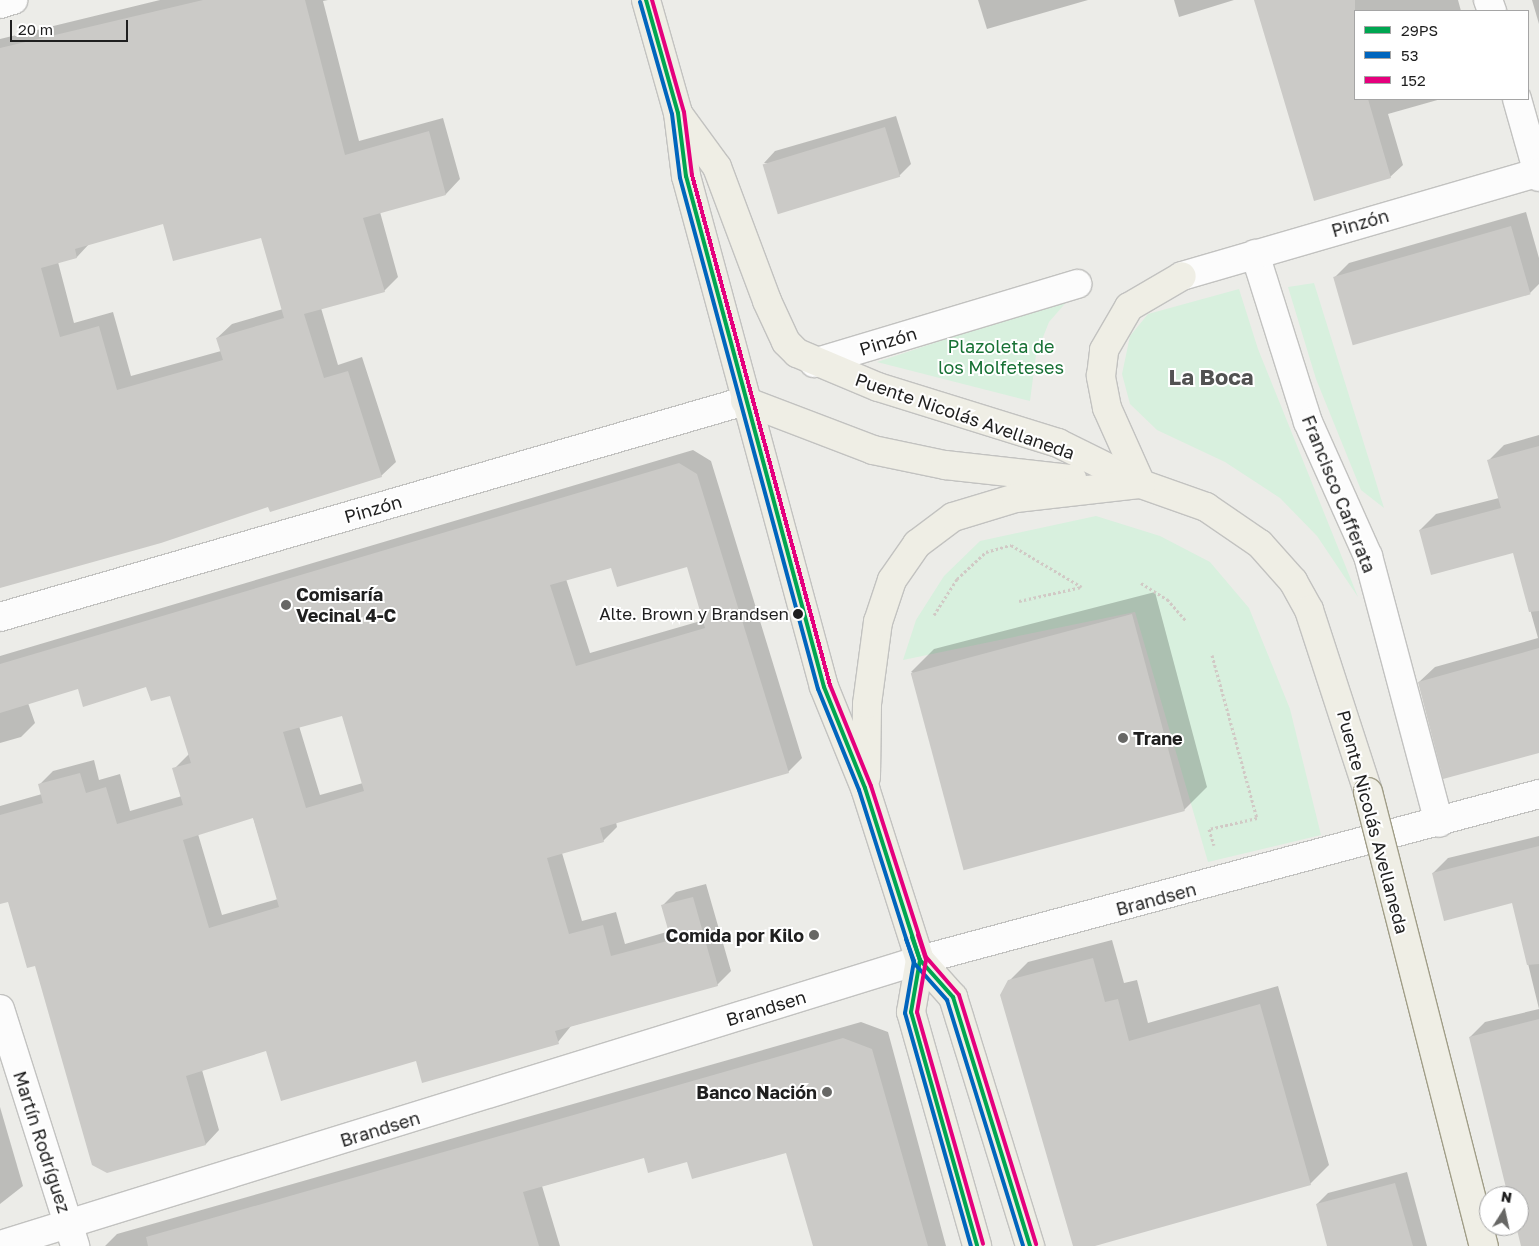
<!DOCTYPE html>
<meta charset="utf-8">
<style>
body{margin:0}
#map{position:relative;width:1539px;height:1246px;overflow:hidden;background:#ecece8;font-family:"Golos Text",sans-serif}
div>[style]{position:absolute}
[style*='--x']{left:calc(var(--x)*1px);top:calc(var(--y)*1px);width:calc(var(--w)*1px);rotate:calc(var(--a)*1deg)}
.park>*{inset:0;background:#d8f0de}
.shadow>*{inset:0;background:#0003}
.building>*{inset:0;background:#cbcac7;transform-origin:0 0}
.path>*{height:3px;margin-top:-1.5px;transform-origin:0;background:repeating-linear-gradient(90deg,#d1c9c5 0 2.5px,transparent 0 5px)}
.roads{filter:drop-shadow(1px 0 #c2c2c0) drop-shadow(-1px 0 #c2c2c0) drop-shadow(0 1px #c2c2c0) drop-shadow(0 -1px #c2c2c0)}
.minor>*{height:28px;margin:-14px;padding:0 14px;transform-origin:14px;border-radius:14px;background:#fcfcfc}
.major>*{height:28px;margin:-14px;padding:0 14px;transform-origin:14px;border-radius:14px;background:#efeee5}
.bridges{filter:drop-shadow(1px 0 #a09d87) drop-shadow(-1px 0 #a09d87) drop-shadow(0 1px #a09d87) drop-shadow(0 -1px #a09d87)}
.major-bridge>*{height:28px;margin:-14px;padding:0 14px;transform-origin:14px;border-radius:14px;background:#efeee5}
.bus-1>*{height:4px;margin:-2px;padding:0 2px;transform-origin:2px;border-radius:2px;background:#00a651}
.bus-2>*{height:4px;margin:-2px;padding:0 2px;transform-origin:2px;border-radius:2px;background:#0065bd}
.bus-3>*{height:4px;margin:-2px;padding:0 2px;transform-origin:2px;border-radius:2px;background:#e5007d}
.dots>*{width:14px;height:14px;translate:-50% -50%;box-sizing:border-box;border:2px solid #fff;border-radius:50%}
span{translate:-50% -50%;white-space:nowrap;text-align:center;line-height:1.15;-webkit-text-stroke:4px #fff;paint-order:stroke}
.bus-label{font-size:17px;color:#1f1f1f}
.right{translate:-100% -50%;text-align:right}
.street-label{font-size:18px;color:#1f1f1f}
.park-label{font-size:18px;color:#187135}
.poi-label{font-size:18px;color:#1f1f1f;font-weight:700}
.left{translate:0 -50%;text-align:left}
.district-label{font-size:22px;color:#525252;font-weight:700}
.legend{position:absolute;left:1354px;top:10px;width:175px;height:90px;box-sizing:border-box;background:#fff;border:1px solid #a5a5a5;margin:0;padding:6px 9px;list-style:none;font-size:15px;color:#1f1f1f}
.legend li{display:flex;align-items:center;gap:10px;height:25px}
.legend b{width:25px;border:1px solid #a5a5a5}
.north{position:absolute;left:1479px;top:1186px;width:50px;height:50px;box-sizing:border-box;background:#fff;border:1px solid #a5a5a5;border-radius:50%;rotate:10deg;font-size:14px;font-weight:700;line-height:20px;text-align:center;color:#1f1f1f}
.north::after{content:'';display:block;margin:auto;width:18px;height:22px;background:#676765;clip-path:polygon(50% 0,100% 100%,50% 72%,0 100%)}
.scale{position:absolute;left:10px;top:20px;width:118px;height:22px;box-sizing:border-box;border:2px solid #1f1f1f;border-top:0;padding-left:6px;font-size:15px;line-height:18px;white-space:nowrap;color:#1f1f1f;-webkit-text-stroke:4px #fff;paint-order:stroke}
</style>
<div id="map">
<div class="park">
<div style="clip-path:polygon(1314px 283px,1384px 508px,1361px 490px,1316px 379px,1288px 287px)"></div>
<div style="clip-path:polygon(1239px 289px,1258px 349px,1358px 597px,1317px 536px,1280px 498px,1225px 462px,1157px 430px,1130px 404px,1122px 374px,1130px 336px,1148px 314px)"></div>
<div style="clip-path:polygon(1070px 298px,1049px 322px,1036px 355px,1030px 401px,877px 362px)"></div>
<div style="clip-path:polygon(1096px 516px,1160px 536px,1210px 562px,1249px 608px,1290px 709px,1321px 835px,1208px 862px,1135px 612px,903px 660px,916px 620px,944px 576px,980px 541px)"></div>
</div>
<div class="shadow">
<div style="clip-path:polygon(evenodd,160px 0,328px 0,323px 1px,359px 141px,443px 118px,460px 179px,446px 194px,380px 212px,398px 277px,384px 291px,321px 308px,338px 365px,362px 357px,396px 462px,381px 476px,269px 505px,0 587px,0 39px,160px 0,164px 223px,262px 237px,283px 309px,232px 324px,217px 338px,221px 351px,131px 376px,113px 312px,74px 323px,58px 262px,77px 257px,90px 243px,164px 223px)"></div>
<div style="clip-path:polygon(978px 0,1088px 0,987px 29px)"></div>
<div style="clip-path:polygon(1174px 0,1234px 0,1179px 17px)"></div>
<div style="clip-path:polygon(1255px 0,1458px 0,1461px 11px,1355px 11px,1355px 99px,1441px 99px,1388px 114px,1403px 165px,1390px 177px)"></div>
<div style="clip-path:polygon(1532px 0,1539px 0,1539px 24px)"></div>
<div style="clip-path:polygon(896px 116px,911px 164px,899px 176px,764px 163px,775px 151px)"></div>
<div style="clip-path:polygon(1526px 212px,1539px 258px,1539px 284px,1530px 293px,1334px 278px,1349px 263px)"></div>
<div style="clip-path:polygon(1539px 435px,1539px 751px,1419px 682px,1435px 667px,1538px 638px,1514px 552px,1420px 530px,1436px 514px,1499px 498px,1489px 460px,1504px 445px)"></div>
<div style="clip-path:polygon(evenodd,693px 450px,711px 461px,802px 758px,788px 772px,616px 822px,617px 827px,603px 841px,562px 853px,582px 921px,616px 912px,625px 944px,670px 931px,662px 906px,676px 892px,706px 884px,731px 971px,717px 985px,571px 1026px,558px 1042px,417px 1060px,267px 1049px,202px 1070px,219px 1130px,206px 1144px,107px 1171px,36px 965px,9px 901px,0 903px,0 806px,42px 794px,39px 785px,53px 771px,94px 760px,99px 780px,120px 774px,130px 811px,182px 796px,174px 769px,189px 754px,171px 694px,147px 686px,78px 688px,28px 703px,35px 723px,21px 737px,0 743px,0 656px,693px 450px,612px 566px,688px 566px,704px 620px,590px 653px,566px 579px,612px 566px,693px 450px,342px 714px,363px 783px,320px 795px,299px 726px,342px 714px,693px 450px,253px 817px,278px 899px,222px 915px,198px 834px,253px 817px)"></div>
<div style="clip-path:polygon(1155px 592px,1207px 787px,1184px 810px,911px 672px,934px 649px)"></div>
<div style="clip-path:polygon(1539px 836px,1539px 1246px,1524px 1246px,1519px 1196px,1511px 1196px,1470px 1037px,1485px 1022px,1539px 1009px,1513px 902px,1433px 873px,1448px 858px)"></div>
<div style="clip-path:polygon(1112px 940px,1124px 983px,1137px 980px,1148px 1023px,1278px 986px,1329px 1165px,1310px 1184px,1090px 1246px,1074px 1246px,1009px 981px,1028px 962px)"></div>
<div style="clip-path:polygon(861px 1022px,888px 1032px,946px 1246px,814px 1246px,787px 1151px,688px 1161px,645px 1157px,542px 1186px,560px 1246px,105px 1246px,117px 1234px)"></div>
<div style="clip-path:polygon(0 1107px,23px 1186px,0 1204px)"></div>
<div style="clip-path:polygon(1407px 1172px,1427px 1246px,1329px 1246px,1317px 1204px,1328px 1193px)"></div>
</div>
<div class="building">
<div style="clip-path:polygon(evenodd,203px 0,305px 0,345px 155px,429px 131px,446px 195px,363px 218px,385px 292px,304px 314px,324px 378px,348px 371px,382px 477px,270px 512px,268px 507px,161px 543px,0 588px,0 48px,203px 0,163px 224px,173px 261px,261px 238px,284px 318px,216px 338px,223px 360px,117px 390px,99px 326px,60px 337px,41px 268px,77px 258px,75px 249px,163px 224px)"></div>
<div style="clip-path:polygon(1254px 0,1355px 0,1355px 99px,1368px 99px,1391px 178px,1314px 201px)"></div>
<div style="left:885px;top:127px;width:52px;height:128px;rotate:73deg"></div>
<div style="left:1511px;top:226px;width:71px;height:185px;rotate:74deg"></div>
<div style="clip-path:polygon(1539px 446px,1539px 611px,1529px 612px,1513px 553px,1431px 575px,1419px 530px,1501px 508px,1487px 460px)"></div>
<div style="clip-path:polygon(evenodd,679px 463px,697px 474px,789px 773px,600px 828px,604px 842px,547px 858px,569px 934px,603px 925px,611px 956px,671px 940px,661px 905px,693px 897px,718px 986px,555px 1031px,559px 1044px,422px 1083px,416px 1061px,281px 1101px,266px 1051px,186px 1076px,206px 1145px,107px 1173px,92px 1165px,35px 966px,27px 968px,8px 902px,0 904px,0 815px,43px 803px,38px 784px,80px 773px,86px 793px,106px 787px,117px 824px,183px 805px,172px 768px,191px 763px,170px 696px,151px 701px,146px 687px,83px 707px,78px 689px,0 713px,0 664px,679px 463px,687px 567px,705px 628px,576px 666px,550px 585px,611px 568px,617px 587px,687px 567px,679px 463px,342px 716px,364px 791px,306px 808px,283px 732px,342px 716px,679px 463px,253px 818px,279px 907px,209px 928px,183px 840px,253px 818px)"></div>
<div style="left:1132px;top:614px;width:204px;height:229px;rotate:75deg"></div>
<div style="clip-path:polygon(1539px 648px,1539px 753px,1443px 779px,1418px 682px)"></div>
<div style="clip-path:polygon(1539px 846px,1539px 964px,1527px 965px,1512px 903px,1444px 921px,1432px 873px)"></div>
<div style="clip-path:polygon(1093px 958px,1105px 1002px,1118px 999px,1129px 1041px,1260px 1004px,1311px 1185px,1095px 1246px,1073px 1246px,1000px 995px,1008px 980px)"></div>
<div style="clip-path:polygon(1539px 1019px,1539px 1246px,1521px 1246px,1516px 1226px,1519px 1196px,1508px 1196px,1469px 1037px)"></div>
<div style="clip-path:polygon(843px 1038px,872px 1049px,928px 1246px,813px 1246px,786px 1153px,692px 1179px,687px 1162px,648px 1173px,644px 1158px,523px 1192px,539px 1246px,148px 1246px,146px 1237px)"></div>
<div style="clip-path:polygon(1395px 1183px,1413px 1246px,1327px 1246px,1316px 1204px)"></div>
</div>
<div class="path">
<div style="--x:1141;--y:583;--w:31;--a:32"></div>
<div style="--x:1167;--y:599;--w:28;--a:49"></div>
<div style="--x:1019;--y:601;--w:64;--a:-12.7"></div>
<div style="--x:934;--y:615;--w:43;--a:-57.4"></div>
<div style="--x:957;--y:579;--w:40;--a:-43"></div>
<div style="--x:986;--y:552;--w:26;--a:-16"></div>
<div style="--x:1011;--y:545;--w:82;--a:30.6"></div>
<div style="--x:1212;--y:655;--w:169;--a:74.6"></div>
<div style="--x:1257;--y:818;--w:49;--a:167.1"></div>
<div style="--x:1209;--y:829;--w:17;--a:73"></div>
</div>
<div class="roads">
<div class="minor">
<div style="--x:1488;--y:0;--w:12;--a:70"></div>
<div style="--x:0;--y:4;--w:14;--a:-17"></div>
<div style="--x:1517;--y:99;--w:81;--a:74.2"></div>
<div style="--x:1255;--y:254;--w:176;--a:72.5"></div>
<div style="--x:1308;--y:422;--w:147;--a:65.9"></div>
<div style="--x:1368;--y:556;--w:276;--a:75.1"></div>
<div style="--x:1182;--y:276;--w:372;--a:-16.2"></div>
<div style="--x:814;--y:363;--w:275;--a:-16.7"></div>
<div style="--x:0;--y:617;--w:776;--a:-16.17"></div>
<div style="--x:0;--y:1009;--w:249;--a:72.4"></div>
<div style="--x:0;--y:1245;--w:963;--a:-17.21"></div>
<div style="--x:920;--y:960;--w:641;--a:-15.01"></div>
</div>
<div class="major">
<div style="--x:646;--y:0;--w:117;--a:74.2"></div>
<div style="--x:678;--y:113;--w:64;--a:82.8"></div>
<div style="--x:686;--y:176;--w:529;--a:74.89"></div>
<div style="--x:824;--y:687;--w:109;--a:67.9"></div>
<div style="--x:865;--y:788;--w:181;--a:72.3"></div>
<div style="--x:920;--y:960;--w:50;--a:48.3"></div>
<div style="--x:953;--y:997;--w:261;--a:72.8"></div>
<div style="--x:679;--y:115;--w:64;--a:53.8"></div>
<div style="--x:717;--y:167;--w:143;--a:69.5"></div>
<div style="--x:767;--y:301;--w:45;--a:65.1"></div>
<div style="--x:786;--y:342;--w:16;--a:45"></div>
<div style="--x:797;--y:353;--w:88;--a:22.8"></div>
<div style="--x:878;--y:387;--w:189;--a:17.3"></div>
<div style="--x:1058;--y:443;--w:93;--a:26.3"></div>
<div style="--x:1141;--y:484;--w:69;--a:19.5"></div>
<div style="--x:1206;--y:507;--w:65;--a:34.4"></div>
<div style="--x:1260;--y:544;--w:50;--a:48.3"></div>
<div style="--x:1293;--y:581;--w:33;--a:61"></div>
<div style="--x:1309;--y:610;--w:191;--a:72"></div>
<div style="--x:745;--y:401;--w:137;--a:20.9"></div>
<div style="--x:873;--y:450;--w:74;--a:11.8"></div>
<div style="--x:945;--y:465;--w:128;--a:6.3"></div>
<div style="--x:1141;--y:484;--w:83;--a:-114.1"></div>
<div style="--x:1107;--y:408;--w:33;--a:-101"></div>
<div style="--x:1101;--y:376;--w:26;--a:-83"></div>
<div style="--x:1104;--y:350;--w:50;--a:-59.8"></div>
<div style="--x:1129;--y:307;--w:61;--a:-30.3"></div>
<div style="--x:866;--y:777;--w:73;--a:-89.2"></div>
<div style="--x:867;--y:704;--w:83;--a:-82.4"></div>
<div style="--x:878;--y:622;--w:44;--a:-71.6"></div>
<div style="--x:892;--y:580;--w:44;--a:-55.2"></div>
<div style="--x:917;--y:544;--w:45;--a:-36.9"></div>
<div style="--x:953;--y:517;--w:66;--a:-16.8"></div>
<div style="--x:1016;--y:498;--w:126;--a:-6.4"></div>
<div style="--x:920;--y:960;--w:53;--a:99.8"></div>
<div style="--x:911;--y:1012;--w:243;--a:74.2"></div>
</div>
</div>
<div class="bridges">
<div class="major-bridge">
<div style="--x:1368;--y:792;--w:469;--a:75.7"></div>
</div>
</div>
<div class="bus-1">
<div style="--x:646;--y:0;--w:117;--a:74.2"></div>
<div style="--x:678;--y:113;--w:64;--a:82.8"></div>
<div style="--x:686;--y:176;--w:529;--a:74.89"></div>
<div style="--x:824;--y:687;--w:109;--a:67.9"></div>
<div style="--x:865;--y:788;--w:181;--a:72.3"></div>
<div style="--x:920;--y:960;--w:50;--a:48.3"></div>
<div style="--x:953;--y:997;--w:261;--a:72.8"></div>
<div style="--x:912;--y:937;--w:24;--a:71"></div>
<div style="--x:920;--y:960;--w:53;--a:99.8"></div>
<div style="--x:911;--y:1012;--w:243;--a:74.2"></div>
</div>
<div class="bus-2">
<div style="--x:640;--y:2;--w:116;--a:74.1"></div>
<div style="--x:672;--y:114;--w:64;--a:82.9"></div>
<div style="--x:680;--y:178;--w:529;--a:74.89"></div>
<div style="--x:818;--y:689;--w:109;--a:67.9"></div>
<div style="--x:859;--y:790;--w:182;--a:72.4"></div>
<div style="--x:914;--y:963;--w:50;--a:48.3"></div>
<div style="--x:947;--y:1000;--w:257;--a:72.8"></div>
<div style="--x:906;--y:939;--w:23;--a:70"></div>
<div style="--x:914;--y:961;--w:53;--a:99.8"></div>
<div style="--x:905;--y:1013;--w:242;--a:74.2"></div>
</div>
<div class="bus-3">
<div style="--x:652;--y:0;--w:116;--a:74.1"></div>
<div style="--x:684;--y:112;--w:64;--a:82.8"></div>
<div style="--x:692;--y:175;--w:528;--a:74.86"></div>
<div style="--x:830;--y:685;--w:109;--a:67.9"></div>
<div style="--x:871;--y:786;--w:180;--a:72.2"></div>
<div style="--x:926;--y:957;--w:50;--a:49"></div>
<div style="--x:959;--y:995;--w:261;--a:72.8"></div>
<div style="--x:918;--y:935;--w:26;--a:72"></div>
<div style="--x:926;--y:960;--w:53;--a:99.8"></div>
<div style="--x:917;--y:1012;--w:241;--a:74.1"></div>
</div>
<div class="dots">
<div style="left:286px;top:605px;background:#676765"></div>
<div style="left:798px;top:614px;background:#1f1f1f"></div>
<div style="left:1123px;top:738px;background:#676765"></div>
<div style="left:814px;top:935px;background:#676765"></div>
<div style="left:827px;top:1092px;background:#676765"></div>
</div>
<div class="bus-label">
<span class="right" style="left:789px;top:614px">Alte. Brown y Brandsen</span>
</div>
<div class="street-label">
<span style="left:1360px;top:223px;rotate:-16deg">Pinzón</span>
<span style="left:888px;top:341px;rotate:-17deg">Pinzón</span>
<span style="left:965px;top:416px;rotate:19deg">Puente Nicolás Avellaneda</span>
<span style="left:1339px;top:494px;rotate:68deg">Francisco Cafferata</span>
<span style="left:373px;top:509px;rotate:-16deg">Pinzón</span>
<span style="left:1373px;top:822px;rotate:75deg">Puente Nicolás Avellaneda</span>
<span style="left:1156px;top:899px;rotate:-15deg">Brandsen</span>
<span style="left:766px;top:1008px;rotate:-17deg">Brandsen</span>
<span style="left:380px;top:1129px;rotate:-17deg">Brandsen</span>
<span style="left:42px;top:1142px;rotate:72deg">Martín Rodríguez</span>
</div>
<div class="park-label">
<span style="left:1001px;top:357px">Plazoleta de<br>los Molfeteses</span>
</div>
<div class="poi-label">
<span class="left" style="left:296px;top:605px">Comisaría<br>Vecinal 4-C</span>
<span class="left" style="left:1133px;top:738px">Trane</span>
<span class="right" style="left:804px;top:935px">Comida por Kilo</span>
<span class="right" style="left:817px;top:1092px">Banco Nación</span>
</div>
<div class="district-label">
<span style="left:1211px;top:377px">La Boca</span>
</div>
<ul class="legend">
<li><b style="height:6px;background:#00a651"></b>29PS</li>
<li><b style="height:6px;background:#0065bd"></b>53</li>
<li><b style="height:6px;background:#e5007d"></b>152</li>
</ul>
<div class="north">N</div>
<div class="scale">20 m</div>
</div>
